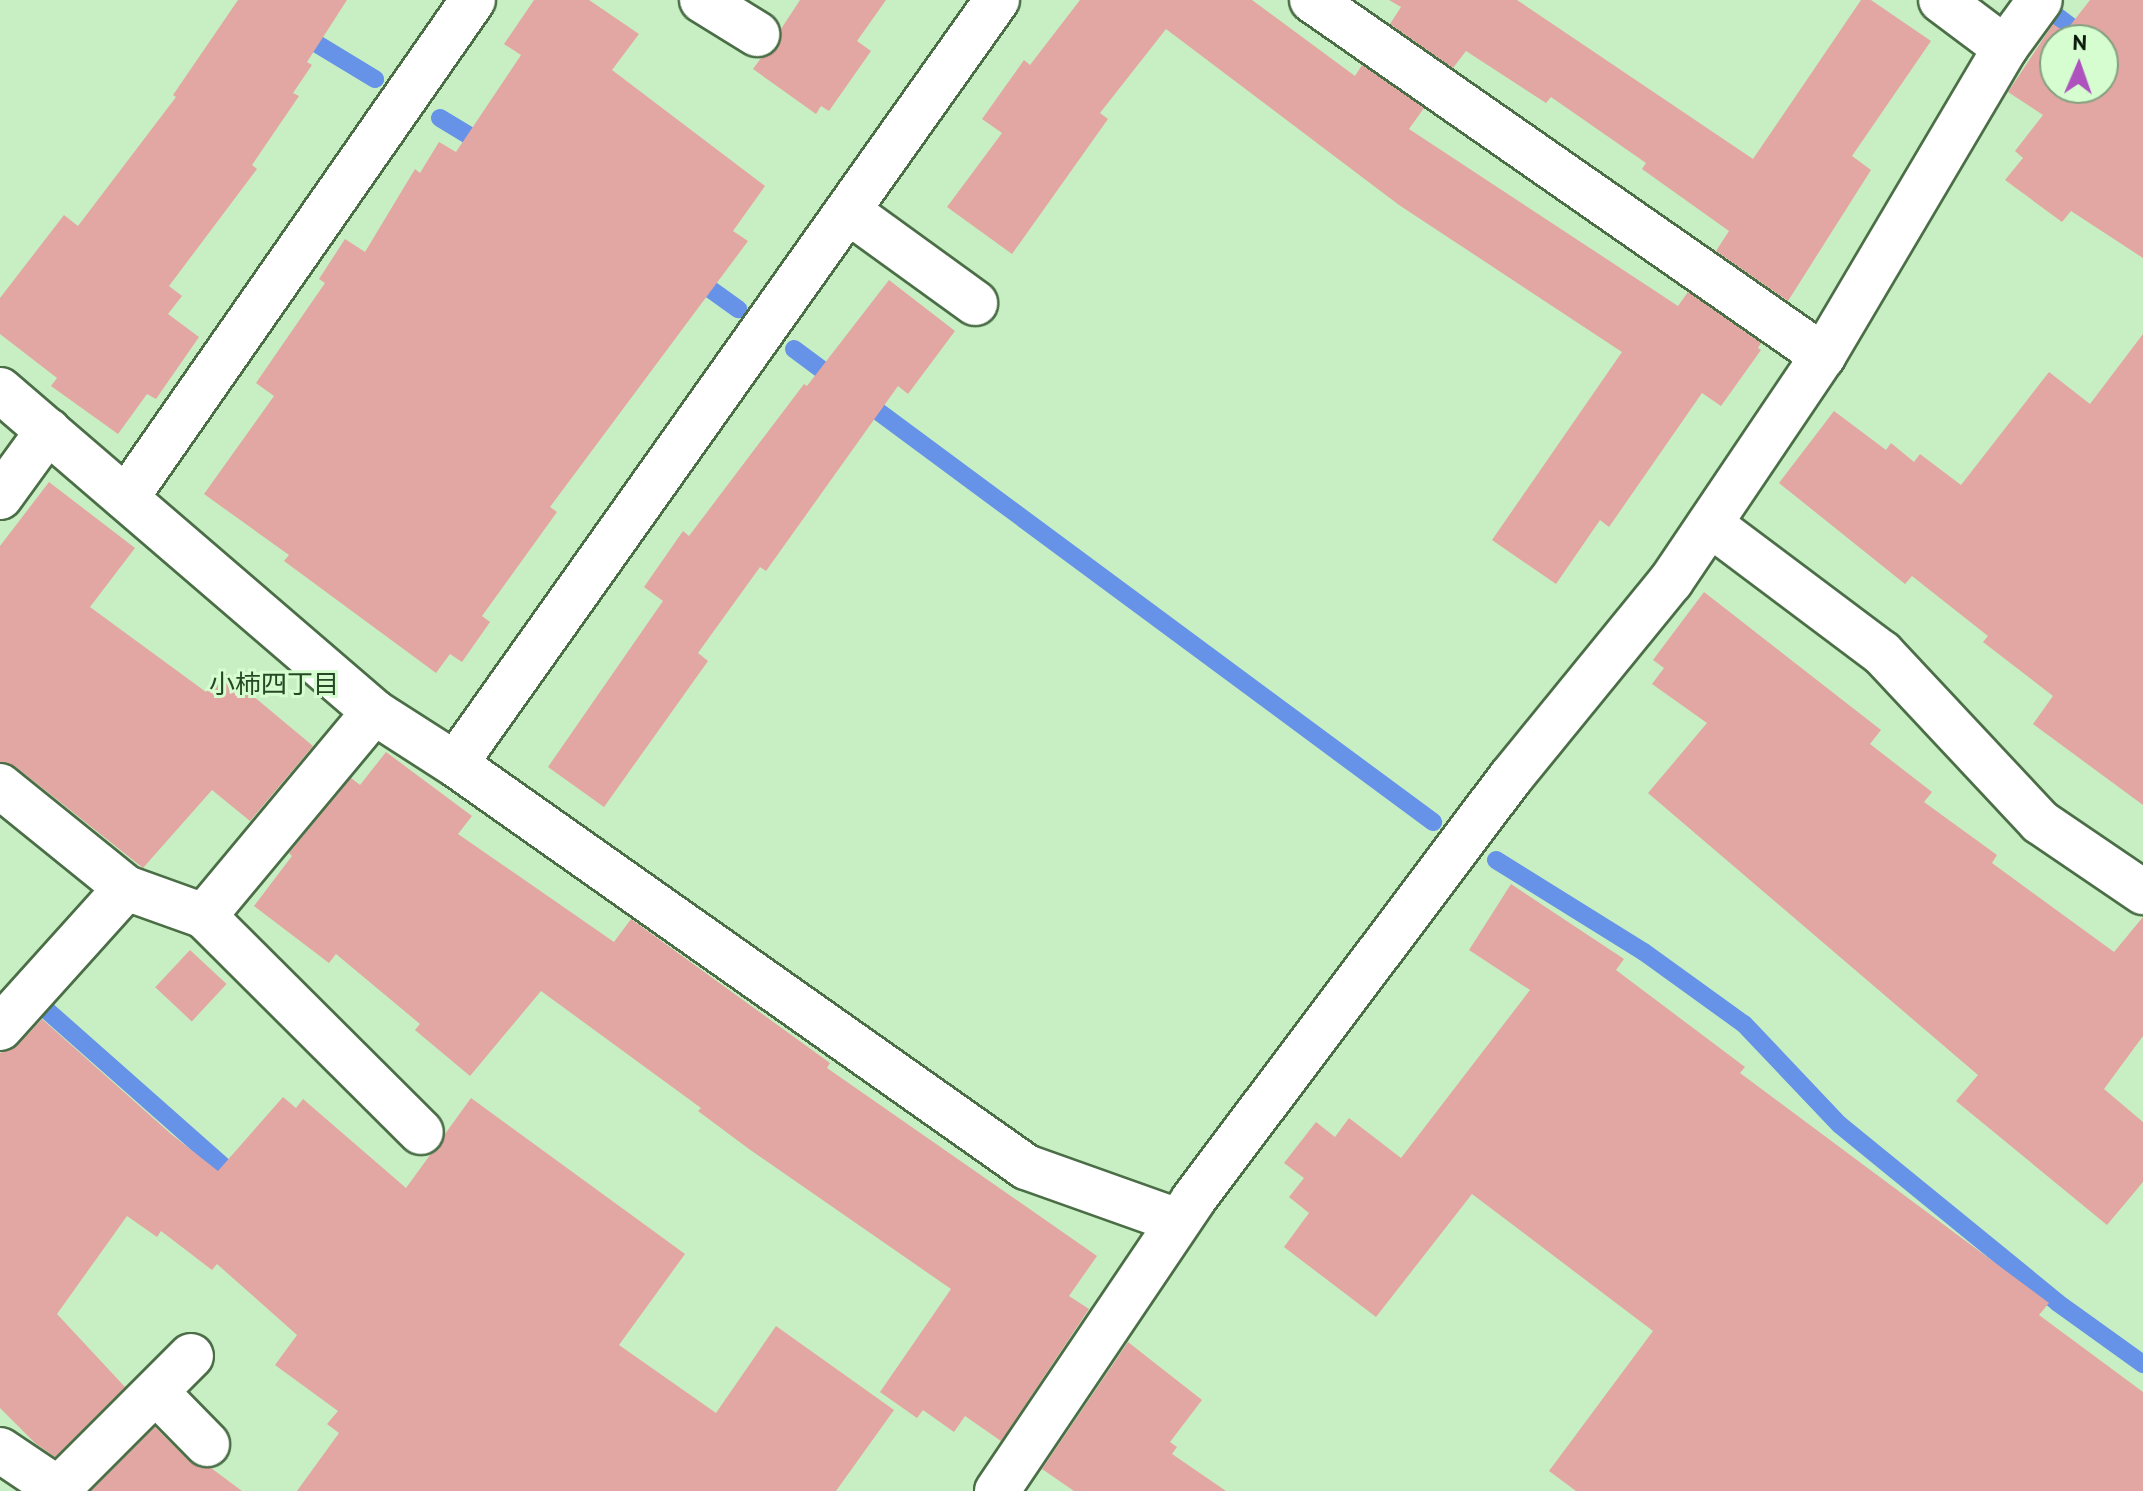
<!DOCTYPE html>
<meta charset="utf-8">
<style>
body{margin:0}
#map{position:relative;width:2143px;height:1491px;overflow:hidden;background:#c8efc3;font-family:"PT Sans","Noto Sans JP",sans-serif}
div>[style]{position:absolute}
[style*='--x']{left:calc(var(--x)*1px);top:calc(var(--y)*1px);width:calc(var(--w)*1px);rotate:calc(var(--a)*1deg)}
.stream>*{height:18px;margin:-9px;padding:0 9px;transform-origin:9px;border-radius:9px;background:#6693e8}
.building>*{inset:0;background:#e2a6a3;transform-origin:0 0}
.roads{filter:drop-shadow(2px 0 #4b6e47) drop-shadow(-2px 0 #4b6e47) drop-shadow(0 2px #4b6e47) drop-shadow(0 -2px #4b6e47)}
.minor>*{height:44px;margin:-22px;padding:0 22px;transform-origin:22px;border-radius:22px;background:#fff}
span{translate:-50% -50%;white-space:nowrap;text-align:center;line-height:1.15;-webkit-text-stroke:6px #d5fdd0;paint-order:stroke}
.neighbourhood-label{font-size:26px;color:#274824}
.north{position:absolute;left:2039px;top:24px;width:80px;height:80px;box-sizing:border-box;background:#d5fdd0;border:2px solid #83a07f;border-radius:50%;rotate:2deg;font-size:22px;font-weight:700;line-height:32px;text-align:center;color:#071506}
.north::after{content:'';display:block;margin:auto;width:28px;height:36px;background:#ae52bd;clip-path:polygon(50% 0,100% 100%,50% 72%,0 100%)}
</style>
<div id="map">
<div class="stream">
<div style="--x:2058;--y:17;--w:39;--a:37"></div>
<div style="--x:299;--y:33;--w:89;--a:31.2"></div>
<div style="--x:440;--y:118;--w:56;--a:31.1"></div>
<div style="--x:692;--y:276;--w:57;--a:35.7"></div>
<div style="--x:794;--y:349;--w:57;--a:36.5"></div>
<div style="--x:860;--y:398;--w:713;--a:36.5"></div>
<div style="--x:1496;--y:860;--w:174;--a:31.9"></div>
<div style="--x:1644;--y:952;--w:123;--a:35.8"></div>
<div style="--x:1744;--y:1024;--w:139;--a:46.5"></div>
<div style="--x:1840;--y:1125;--w:281;--a:39.2"></div>
<div style="--x:2058;--y:1303;--w:105;--a:35.7"></div>
<div style="--x:42;--y:1006;--w:266;--a:41.5"></div>
</div>
<div class="building">
<div style="clip-path:polygon(238px 0,347px 0,307px 62px,312px 65px,293px 93px,299px 96px,252px 165px,257px 169px,169px 286px,182px 296px,168px 314px,199px 337px,156px 399px,147px 394px,118px 434px,51px 386px,57px 378px,0 334px,0 298px,64px 215px,78px 226px,176px 97px,173px 95px)"></div>
<div style="clip-path:polygon(534px 0,589px 0,639px 34px,612px 70px,765px 186px,733px 231px,748px 241px,550px 507px,557px 512px,482px 616px,490px 622px,462px 662px,450px 654px,436px 673px,284px 561px,289px 555px,204px 494px,274px 396px,256px 383px,325px 283px,319px 279px,345px 239px,365px 252px,415px 169px,420px 173px,439px 142px,456px 152px,521px 55px,504px 44px)"></div>
<div style="clip-path:polygon(800px 0,886px 0,857px 41px,871px 51px,829px 111px,821px 106px,816px 114px,753px 69px,761px 58px,778px 48px,781px 29px)"></div>
<div style="clip-path:polygon(1080px 0,1252px 0,1355px 76px,1362px 65px,1424px 108px,1409px 129px,1678px 306px,1688px 292px,1761px 343px,1758px 348px,1761px 350px,1721px 406px,1702px 393px,1609px 527px,1600px 520px,1556px 584px,1492px 540px,1622px 352px,1399px 205px,1166px 29px,1100px 113px,1108px 119px,1012px 254px,947px 207px,1002px 133px,982px 119px,1024px 60px,1030px 65px)"></div>
<div style="clip-path:polygon(1389px 0,1517px 0,1753px 159px,1861px 0,1871px 0,1931px 41px,1852px 156px,1871px 170px,1788px 301px,1716px 251px,1729px 231px,1642px 169px,1646px 163px,1551px 97px,1546px 103px,1466px 51px,1453px 68px,1390px 24px,1401px 7px)"></div>
<div style="clip-path:polygon(evenodd,2090px 0,2143px 0,2143px 258px,2071px 211px,2062px 222px,2005px 180px,2023px 158px,2015px 151px,2043px 115px,2008px 92px,2053px 24px,2065px 32px,2090px 0,2055px 40px,2103px 40px,2103px 88px,2055px 88px,2055px 40px)"></div>
<div style="clip-path:polygon(889px 280px,955px 331px,908px 394px,898px 386px,766px 571px,760px 567px,698px 653px,708px 661px,604px 807px,548px 767px,663px 601px,644px 587px,683px 531px,689px 536px,804px 384px,807px 386px)"></div>
<div style="clip-path:polygon(2143px 334px,2143px 805px,2033px 724px,2053px 696px,1983px 642px,1988px 636px,1912px 576px,1905px 584px,1779px 483px,1834px 411px,1886px 450px,1891px 443px,1914px 462px,1920px 454px,1961px 485px,2049px 372px,2090px 404px)"></div>
<div style="clip-path:polygon(49px 482px,135px 548px,90px 607px,206px 692px,223px 671px,313px 746px,250px 821px,212px 790px,143px 868px,16px 767px,0 762px,0 546px)"></div>
<div style="clip-path:polygon(1704px 592px,1881px 730px,1870px 744px,1932px 792px,1924px 802px,1997px 855px,1992px 863px,2114px 952px,2143px 917px,2143px 1036px,2104px 1089px,2143px 1122px,2143px 1182px,2107px 1225px,1956px 1101px,1978px 1075px,1648px 793px,1707px 723px,1652px 684px,1664px 668px,1653px 660px)"></div>
<div style="clip-path:polygon(386px 752px,472px 816px,458px 834px,614px 942px,631px 919px,830px 1063px,827px 1068px,1097px 1256px,1069px 1296px,1089px 1309px,1001px 1441px,965px 1416px,954px 1432px,923px 1410px,917px 1418px,880px 1392px,951px 1289px,749px 1149px,698px 1111px,701px 1108px,541px 991px,470px 1076px,415px 1030px,420px 1024px,336px 954px,329px 963px,254px 906px,292px 856px,289px 853px,351px 778px,360px 785px)"></div>
<div style="clip-path:polygon(1511px 884px,1624px 959px,1616px 970px,1745px 1067px,1740px 1073px,2049px 1303px,2039px 1315px,2143px 1392px,2143px 1491px,1576px 1491px,1549px 1471px,1653px 1331px,1472px 1194px,1376px 1317px,1284px 1247px,1309px 1213px,1289px 1197px,1304px 1178px,1284px 1163px,1316px 1122px,1335px 1137px,1349px 1118px,1401px 1158px,1530px 990px,1469px 950px)"></div>
<div style="left:190px;top:950px;width:50px;height:51px;rotate:43deg"></div>
<div style="clip-path:polygon(42px 1019px,171px 1134px,218px 1171px,283px 1097px,296px 1108px,303px 1099px,406px 1188px,430px 1155px,439px 1149px,445px 1134px,471px 1098px,685px 1254px,619px 1345px,716px 1413px,776px 1326px,894px 1410px,836px 1491px,297px 1491px,339px 1433px,327px 1424px,338px 1411px,275px 1365px,297px 1335px,217px 1264px,212px 1270px,161px 1231px,157px 1237px,127px 1216px,57px 1314px,125px 1387px,55px 1457px,35px 1443px,0 1408px,0 1053px,18px 1045px)"></div>
<div style="clip-path:polygon(1128px 1342px,1202px 1400px,1170px 1442px,1177px 1447px,1172px 1454px,1226px 1491px,1074px 1491px,1042px 1469px)"></div>
<div style="clip-path:polygon(155px 1427px,190px 1462px,200px 1468px,211px 1468px,242px 1491px,91px 1491px)"></div>
</div>
<div class="roads">
<div class="minor">
<div style="--x:702;--y:0;--w:65;--a:31.7"></div>
<div style="--x:1312;--y:0;--w:623;--a:34.86"></div>
<div style="--x:1941;--y:0;--w:80;--a:36.9"></div>
<div style="--x:848;--y:211;--w:157;--a:35.9"></div>
<div style="--x:0;--y:390;--w:494;--a:40.7"></div>
<div style="--x:374;--y:712;--w:96;--a:32.7"></div>
<div style="--x:455;--y:764;--w:699;--a:35.21"></div>
<div style="--x:1026;--y:1167;--w:161;--a:19.6"></div>
<div style="--x:0;--y:497;--w:82;--a:-54"></div>
<div style="--x:126;--y:498;--w:607;--a:-55.13"></div>
<div style="--x:1710;--y:524;--w:215;--a:36.9"></div>
<div style="--x:1882;--y:653;--w:231;--a:46.9"></div>
<div style="--x:2040;--y:822;--w:125;--a:34.2"></div>
<div style="--x:374;--y:712;--w:266;--a:129.8"></div>
<div style="--x:204;--y:916;--w:306;--a:44.9"></div>
<div style="--x:455;--y:764;--w:937;--a:-54.65"></div>
<div style="--x:0;--y:786;--w:162;--a:39"></div>
<div style="--x:0;--y:1028;--w:188;--a:-48"></div>
<div style="--x:126;--y:888;--w:83;--a:19.7"></div>
<div style="--x:156;--y:1392;--w:73;--a:45.6"></div>
<div style="--x:0;--y:1450;--w:70;--a:33.9"></div>
<div style="--x:58;--y:1489;--w:188;--a:-45"></div>
<div style="--x:997;--y:1491;--w:351;--a:-56"></div>
<div style="--x:1193;--y:1200;--w:529;--a:-53.07"></div>
<div style="--x:1511;--y:777;--w:253;--a:-50.8"></div>
<div style="--x:1671;--y:581;--w:272;--a:-56"></div>
<div style="--x:1823;--y:356;--w:358;--a:-59.4"></div>
<div style="--x:2005;--y:48;--w:59;--a:-53.9"></div>
</div>
</div>
<div class="neighbourhood-label">
<span style="left:274px;top:684px">小柿四丁目</span>
</div>
<div class="north">N</div>
</div>
